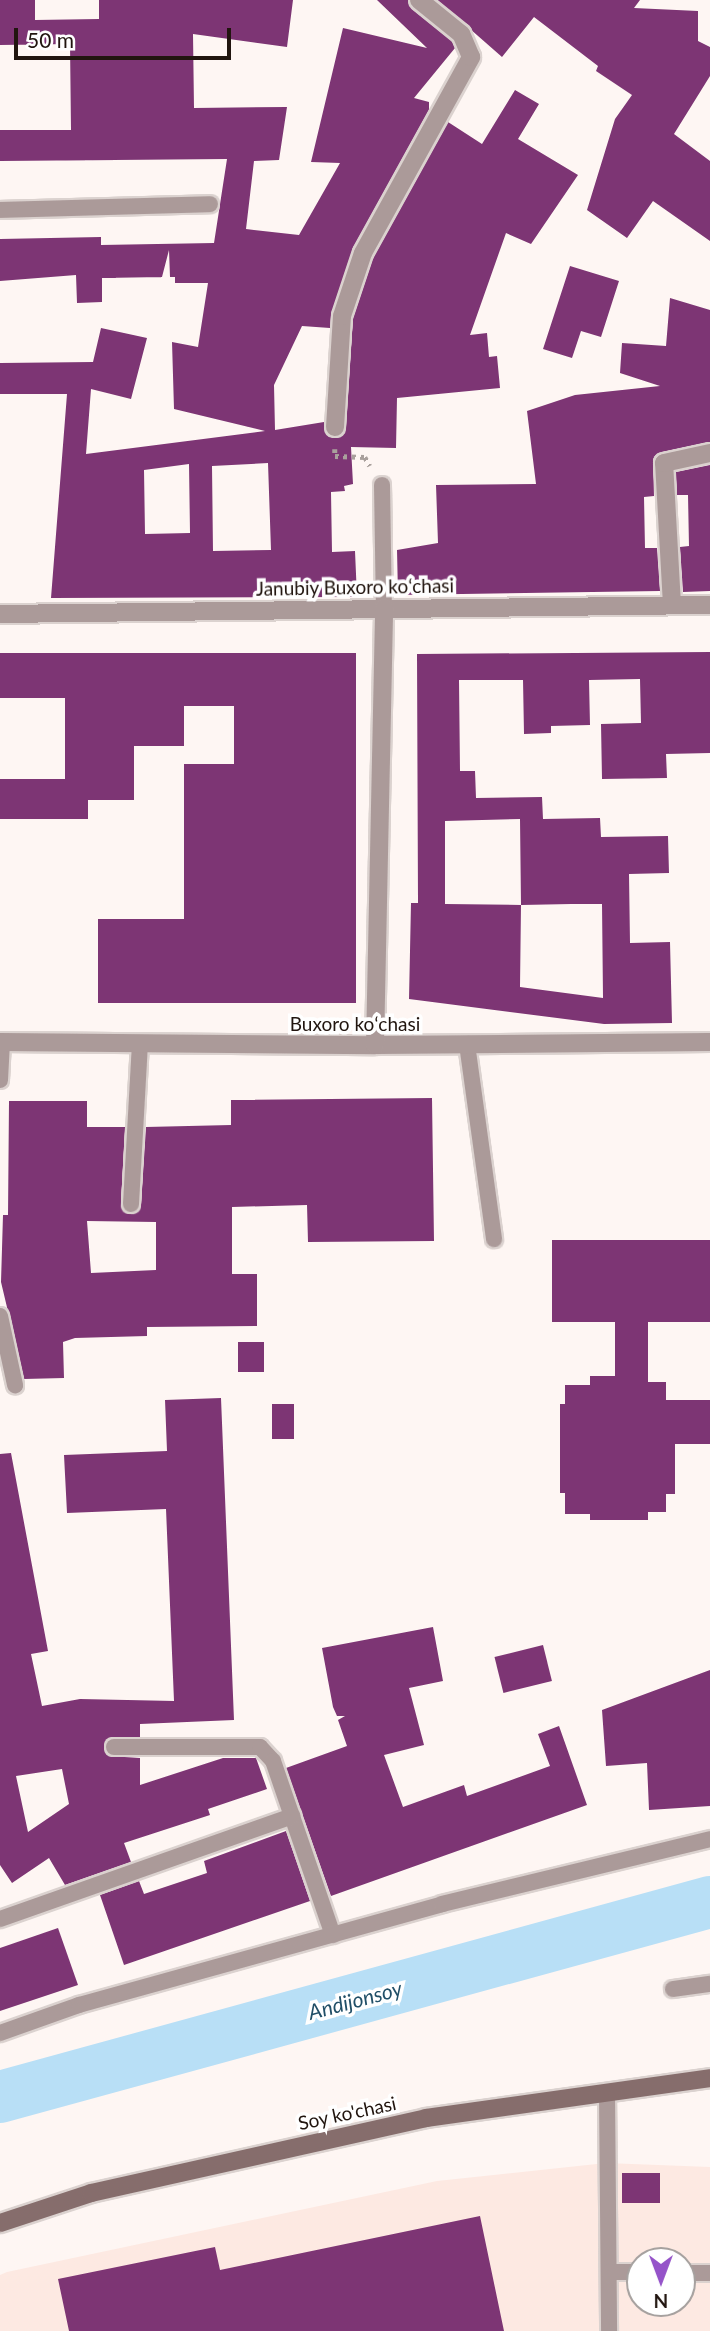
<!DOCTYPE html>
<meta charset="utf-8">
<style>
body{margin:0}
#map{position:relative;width:710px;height:2331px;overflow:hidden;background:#fef6f3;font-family:Lato,sans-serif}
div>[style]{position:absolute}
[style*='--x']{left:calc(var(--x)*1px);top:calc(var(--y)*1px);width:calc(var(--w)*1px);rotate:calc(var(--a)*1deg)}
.industrial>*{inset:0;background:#fde9e2}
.river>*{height:52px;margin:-26px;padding:0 26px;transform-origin:26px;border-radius:26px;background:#b8dff6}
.building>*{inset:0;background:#7d3574;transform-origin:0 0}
.path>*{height:4.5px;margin-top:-2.25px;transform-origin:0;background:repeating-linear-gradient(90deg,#a9a09c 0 3.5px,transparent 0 8.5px)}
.roads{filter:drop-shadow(2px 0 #dbd2cf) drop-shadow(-2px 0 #dbd2cf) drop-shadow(0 2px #dbd2cf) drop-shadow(0 -2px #dbd2cf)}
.lane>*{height:16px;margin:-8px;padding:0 8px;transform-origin:8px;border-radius:8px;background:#ab9a99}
.street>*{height:18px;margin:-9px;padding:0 9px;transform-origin:9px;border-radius:9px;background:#ab9a99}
.secondary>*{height:18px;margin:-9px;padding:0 9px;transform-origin:9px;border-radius:9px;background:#866d6c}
span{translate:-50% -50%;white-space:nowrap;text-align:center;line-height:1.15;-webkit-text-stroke:7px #fff;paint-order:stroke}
.street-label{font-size:19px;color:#21150f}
.water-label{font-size:21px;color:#214f67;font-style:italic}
.north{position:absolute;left:626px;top:2247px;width:70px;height:70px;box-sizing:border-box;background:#fff;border:2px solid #a6a19f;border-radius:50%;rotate:180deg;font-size:19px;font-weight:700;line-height:28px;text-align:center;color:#21150f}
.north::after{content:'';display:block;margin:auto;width:24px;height:32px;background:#9553c9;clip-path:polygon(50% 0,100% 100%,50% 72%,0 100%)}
.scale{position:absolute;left:14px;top:28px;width:217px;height:32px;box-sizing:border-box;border:4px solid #21150f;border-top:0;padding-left:9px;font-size:21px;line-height:24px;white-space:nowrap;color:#21150f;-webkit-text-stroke:5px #fff;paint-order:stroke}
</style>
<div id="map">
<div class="industrial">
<div style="clip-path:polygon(evenodd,606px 2163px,710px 2167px,710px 2331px,0 2331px,0 2275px,7px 2272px,437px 2181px,606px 2163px,640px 2261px,682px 2261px,682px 2303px,640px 2303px,640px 2261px)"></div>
</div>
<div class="river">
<div style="--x:0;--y:2097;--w:736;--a:-15.36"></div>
</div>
<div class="building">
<div style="clip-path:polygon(evenodd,0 0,35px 0,35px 20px,99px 19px,99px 0,293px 0,287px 47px,193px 34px,194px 108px,287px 107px,279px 160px,254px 161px,246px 229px,299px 235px,340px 163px,311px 162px,343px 28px,427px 48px,377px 0,408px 0,412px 9px,452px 41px,455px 48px,414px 98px,429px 102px,429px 110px,353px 248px,330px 328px,302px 326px,274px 385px,275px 430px,324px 422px,329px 437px,345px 433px,353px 318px,373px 258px,448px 122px,482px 144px,515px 90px,539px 104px,518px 139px,578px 175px,531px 244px,506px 233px,470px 335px,487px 333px,489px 357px,497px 356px,500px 388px,397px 398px,396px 448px,351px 447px,353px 484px,344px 486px,345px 491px,331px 492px,332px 552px,355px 551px,357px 597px,51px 598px,67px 394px,0 394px,0 363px,93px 362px,101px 328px,147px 338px,131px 399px,91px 389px,86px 454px,265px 431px,174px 409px,172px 342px,198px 347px,208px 283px,175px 283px,175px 277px,170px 277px,169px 250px,162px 277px,102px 278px,102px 302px,77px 303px,76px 275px,0 281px,0 239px,101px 237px,101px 245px,214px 243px,227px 159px,0 161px,0 130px,71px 130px,70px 44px,0 45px,0 0,268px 463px,271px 550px,213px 551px,212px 466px,268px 463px,0 0,189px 464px,190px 533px,145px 534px,144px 470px,189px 464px)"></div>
<div style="clip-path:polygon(437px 0,640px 0,634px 8px,698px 11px,698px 41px,710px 47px,710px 76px,674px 134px,710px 161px,710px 241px,653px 201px,627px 238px,587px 210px,615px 119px,632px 95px,596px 71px,598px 66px,534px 17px,502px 57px)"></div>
<div style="clip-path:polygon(570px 266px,619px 281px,601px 337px,581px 331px,572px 358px,543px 349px)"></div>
<div style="clip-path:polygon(670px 298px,710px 310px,710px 442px,662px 452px,653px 459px,654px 496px,644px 497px,645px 548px,657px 548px,660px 591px,398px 595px,397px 550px,438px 543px,436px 485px,536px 484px,527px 411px,575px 395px,660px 386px,620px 373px,622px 343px,666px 346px)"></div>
<div style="clip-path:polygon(710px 465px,710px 591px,683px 592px,680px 547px,689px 546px,688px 495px,677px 495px,676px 472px)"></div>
<div style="clip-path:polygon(evenodd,710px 652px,710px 753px,666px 754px,667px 778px,602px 779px,601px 724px,641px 723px,640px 679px,589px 680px,590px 725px,551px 726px,551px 733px,524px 734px,523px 680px,459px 680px,460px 771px,475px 771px,476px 798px,542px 797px,543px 819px,600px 818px,601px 837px,668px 836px,669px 873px,629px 874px,630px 943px,670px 942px,672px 1023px,604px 1024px,409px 999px,411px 903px,418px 903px,417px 654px,710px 652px,520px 819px,521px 905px,445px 904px,445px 821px,520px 819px,710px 652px,571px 904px,602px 904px,603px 998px,520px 987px,521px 905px,571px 904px)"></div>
<div style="clip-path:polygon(0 653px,356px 653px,356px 1003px,98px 1003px,98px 919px,184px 919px,184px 764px,234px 764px,234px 706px,184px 706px,184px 746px,134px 746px,134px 800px,88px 800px,88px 819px,0 819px,0 779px,65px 779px,65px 698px,0 698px)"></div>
<div style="clip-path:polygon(evenodd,432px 1098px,434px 1241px,308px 1242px,307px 1205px,232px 1207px,232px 1274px,257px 1274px,257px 1326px,147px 1327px,147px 1336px,75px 1338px,63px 1342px,64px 1378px,24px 1379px,1px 1282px,3px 1215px,8px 1215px,9px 1101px,87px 1101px,87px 1127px,125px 1127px,121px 1203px,131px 1214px,141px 1205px,146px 1127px,231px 1125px,231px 1100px,432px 1098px,87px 1221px,156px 1222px,156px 1270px,91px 1273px,87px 1221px)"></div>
<div style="clip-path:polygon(552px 1240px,710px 1240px,710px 1322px,648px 1322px,648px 1382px,666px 1382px,666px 1400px,710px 1400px,710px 1444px,675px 1444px,675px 1494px,666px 1494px,666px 1512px,648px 1512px,648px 1520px,590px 1520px,590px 1514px,565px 1514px,565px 1493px,560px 1493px,560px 1404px,565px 1404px,565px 1385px,590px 1385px,590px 1376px,615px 1376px,615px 1322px,552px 1322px)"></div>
<div style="left:238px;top:1342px;width:26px;height:30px"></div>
<div style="clip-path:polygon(evenodd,221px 1398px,234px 1720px,140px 1724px,140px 1737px,109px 1738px,104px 1748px,109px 1756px,140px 1758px,140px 1785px,223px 1758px,256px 1758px,267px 1789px,208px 1809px,210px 1815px,124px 1843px,131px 1862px,65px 1885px,49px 1858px,12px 1883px,0 1865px,0 1454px,11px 1453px,48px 1651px,31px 1654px,42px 1706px,80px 1699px,174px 1701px,166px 1509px,67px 1513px,64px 1455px,167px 1451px,165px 1400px,221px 1398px,62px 1769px,69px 1804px,28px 1832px,16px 1776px,62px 1769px)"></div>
<div style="left:272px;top:1404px;width:22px;height:35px"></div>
<div style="clip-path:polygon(433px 1627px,443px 1681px,409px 1688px,424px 1745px,384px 1755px,403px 1807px,464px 1785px,467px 1796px,550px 1766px,538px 1734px,559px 1726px,587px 1805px,331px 1896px,286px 1768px,347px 1746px,338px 1720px,345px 1716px,337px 1716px,333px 1707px,322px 1648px)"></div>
<div style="left:543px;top:1645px;width:37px;height:50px;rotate:76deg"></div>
<div style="clip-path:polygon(710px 1670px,710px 1806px,649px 1810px,647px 1763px,606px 1766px,602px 1710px)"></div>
<div style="clip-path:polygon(286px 1831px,310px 1901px,124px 1965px,100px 1895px,139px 1881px,144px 1894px,207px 1873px,204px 1861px)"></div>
<div style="clip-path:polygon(58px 1928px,78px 1985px,0 2011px,0 1948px)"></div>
<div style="left:622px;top:2173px;width:38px;height:30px"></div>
<div style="clip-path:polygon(480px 2216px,504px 2331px,69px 2331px,58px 2279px,215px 2247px,220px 2270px)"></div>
</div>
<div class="path">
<div style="--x:335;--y:449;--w:7;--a:90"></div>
<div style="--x:335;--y:456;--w:30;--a:2"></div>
<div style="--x:365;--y:457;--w:10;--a:61"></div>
</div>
<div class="roads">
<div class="lane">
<div style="--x:0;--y:210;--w:210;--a:-1.6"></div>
<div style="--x:382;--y:485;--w:122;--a:89.1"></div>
<div style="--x:467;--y:1044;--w:197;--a:82.1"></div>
<div style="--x:0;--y:1080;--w:38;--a:-87"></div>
<div style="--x:131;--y:1204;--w:161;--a:-86.8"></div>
<div style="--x:0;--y:1316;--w:71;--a:77.7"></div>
<div style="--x:114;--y:1747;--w:146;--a:0"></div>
<div style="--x:260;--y:1747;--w:19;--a:47"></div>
<div style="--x:273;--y:1761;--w:184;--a:71"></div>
<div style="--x:0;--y:1919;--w:310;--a:-19.4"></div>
<div style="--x:673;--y:1989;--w:37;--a:-8"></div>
<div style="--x:0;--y:2033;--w:84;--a:-19.5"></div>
<div style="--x:79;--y:2005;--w:377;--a:-15.5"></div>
<div style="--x:442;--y:1904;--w:276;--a:-13.6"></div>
<div style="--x:607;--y:2092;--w:239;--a:89.5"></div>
<div style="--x:609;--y:2272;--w:31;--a:0"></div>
<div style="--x:682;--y:2273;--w:28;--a:0"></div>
</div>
<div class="street">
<div style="--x:335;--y:427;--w:111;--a:-86.4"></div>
<div style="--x:342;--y:316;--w:66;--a:-71.6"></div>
<div style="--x:363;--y:253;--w:224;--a:-61.1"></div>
<div style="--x:471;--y:57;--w:25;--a:-113"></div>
<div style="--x:461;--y:34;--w:54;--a:-141"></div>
<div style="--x:672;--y:605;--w:142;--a:-93.2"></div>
<div style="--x:664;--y:463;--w:47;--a:-12.3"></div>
<div style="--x:0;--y:614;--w:710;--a:-0.73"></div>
<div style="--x:0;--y:1042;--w:375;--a:0.5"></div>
<div style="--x:375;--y:1045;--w:335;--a:-0.5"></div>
<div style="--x:375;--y:1045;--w:438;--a:-88.8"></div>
</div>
<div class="secondary">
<div style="--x:0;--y:2223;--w:96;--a:-18.2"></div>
<div style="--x:91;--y:2193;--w:343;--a:-12.6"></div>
<div style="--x:426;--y:2118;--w:287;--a:-8"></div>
</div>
</div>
<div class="street-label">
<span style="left:355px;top:587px;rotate:-1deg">Janubiy Buxoro koʻchasi</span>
<span style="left:355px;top:1024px">Buxoro koʻchasi</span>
<span style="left:347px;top:2113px;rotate:-12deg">Soy ko'chasi</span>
</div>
<div class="water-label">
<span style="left:355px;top:2000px;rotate:-15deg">Andijonsoy</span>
</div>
<div class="north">N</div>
<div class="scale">50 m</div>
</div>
